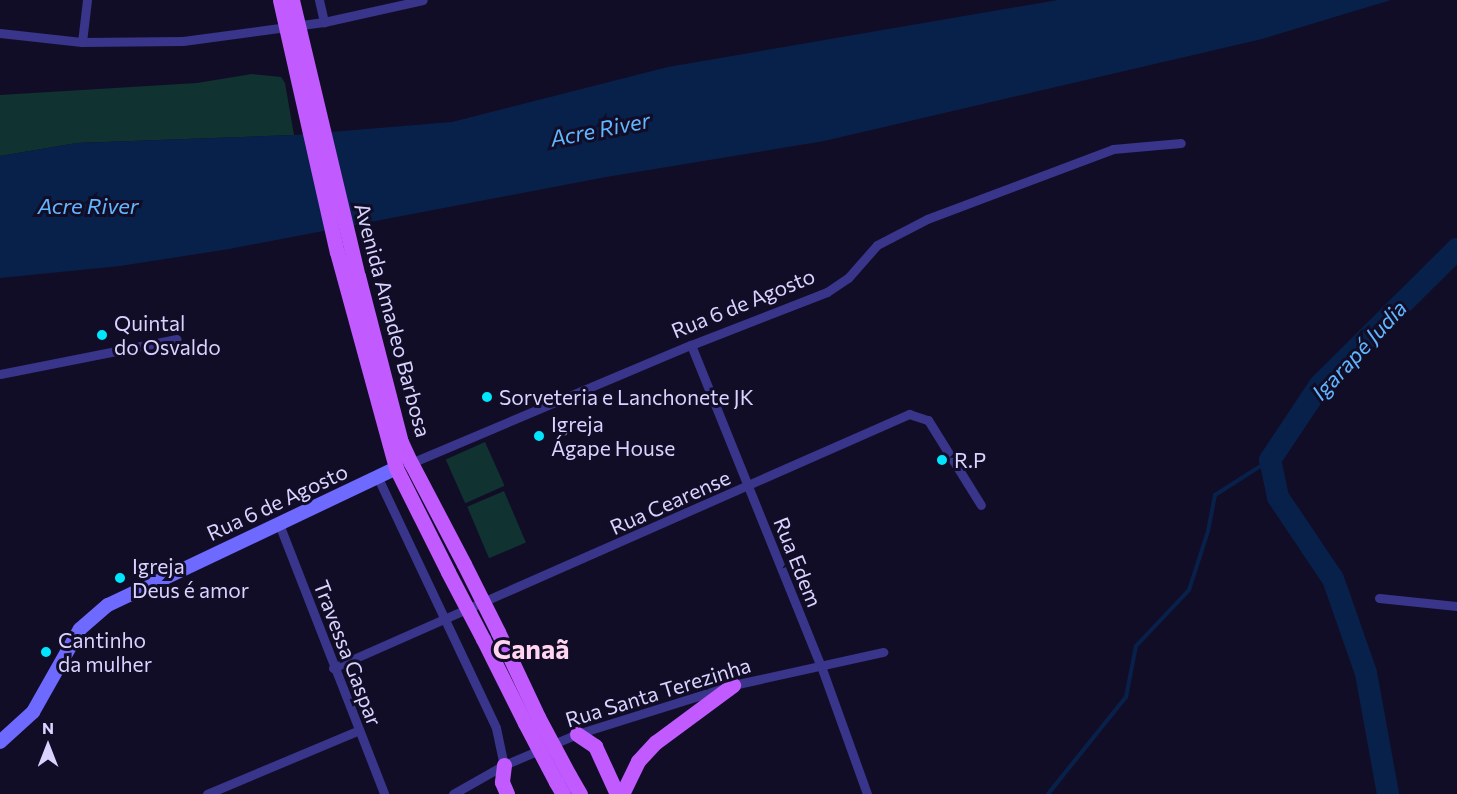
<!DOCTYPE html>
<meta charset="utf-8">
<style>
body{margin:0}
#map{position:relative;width:1457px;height:794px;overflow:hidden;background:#120d27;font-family:Commissioner,sans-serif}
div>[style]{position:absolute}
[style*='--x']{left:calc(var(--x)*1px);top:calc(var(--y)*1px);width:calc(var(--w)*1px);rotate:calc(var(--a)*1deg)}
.green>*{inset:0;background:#103230;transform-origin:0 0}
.water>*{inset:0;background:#08214b}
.stream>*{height:4px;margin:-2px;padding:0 2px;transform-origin:2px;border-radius:2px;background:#08214b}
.river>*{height:22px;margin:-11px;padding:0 11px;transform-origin:11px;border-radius:11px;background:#08214b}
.street>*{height:9px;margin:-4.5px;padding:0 4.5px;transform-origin:4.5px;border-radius:4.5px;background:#38358a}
.secondary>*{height:14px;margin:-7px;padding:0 7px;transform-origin:7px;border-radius:7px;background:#6e6aff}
.primary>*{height:15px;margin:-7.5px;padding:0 7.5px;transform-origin:7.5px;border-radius:7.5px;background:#c15aff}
.primary-bridge>*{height:15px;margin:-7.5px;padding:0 7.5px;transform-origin:7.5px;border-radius:7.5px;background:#c15aff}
.dots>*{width:16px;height:16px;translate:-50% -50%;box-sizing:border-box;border:3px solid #120d27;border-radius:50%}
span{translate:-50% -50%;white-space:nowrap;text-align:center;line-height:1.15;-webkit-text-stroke:6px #120d27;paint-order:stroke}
.street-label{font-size:21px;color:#d8d3ff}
.poi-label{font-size:21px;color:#d8d3ff}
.left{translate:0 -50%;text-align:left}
.water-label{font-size:22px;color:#61b7ff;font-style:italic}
.district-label{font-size:27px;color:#ffd5f0;font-weight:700}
.north{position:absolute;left:18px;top:716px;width:60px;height:60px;-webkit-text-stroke:4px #120d27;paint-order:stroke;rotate:0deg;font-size:16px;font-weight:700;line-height:24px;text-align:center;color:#d8d3ff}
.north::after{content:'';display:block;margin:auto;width:21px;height:27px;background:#d8d3ff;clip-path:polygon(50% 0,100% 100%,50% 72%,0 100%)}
</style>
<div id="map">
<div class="green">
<div style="clip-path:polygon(252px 74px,281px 77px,285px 83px,294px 135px,77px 143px,0 156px,0 95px,197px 83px)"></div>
<div style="left:485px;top:442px;width:48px;height:43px;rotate:66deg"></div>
<div style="left:504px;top:491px;width:56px;height:40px;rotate:67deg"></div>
</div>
<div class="water">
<div style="clip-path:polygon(1058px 0,1391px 0,1262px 39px,824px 141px,606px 177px,229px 249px,120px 266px,0 278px,0 156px,77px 143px,294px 135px,452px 122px,668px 67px)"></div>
</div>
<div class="stream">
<div style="--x:1048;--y:794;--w:124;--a:-51.2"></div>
<div style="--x:1126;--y:697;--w:52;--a:-78.9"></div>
<div style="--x:1136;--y:646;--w:77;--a:-46.6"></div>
<div style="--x:1189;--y:590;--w:62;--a:-72.1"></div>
<div style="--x:1208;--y:531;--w:37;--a:-79"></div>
<div style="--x:1215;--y:495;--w:65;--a:-32.5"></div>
</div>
<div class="river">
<div style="--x:1388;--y:794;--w:123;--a:-100.3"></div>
<div style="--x:1366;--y:673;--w:100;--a:-109.3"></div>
<div style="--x:1333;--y:579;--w:99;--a:-123.9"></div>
<div style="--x:1278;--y:497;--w:38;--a:-102"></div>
<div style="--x:1270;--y:460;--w:90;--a:-56.3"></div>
<div style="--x:1320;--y:385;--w:193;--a:-44.8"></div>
</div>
<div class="street">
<div style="--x:319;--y:0;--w:23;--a:77"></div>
<div style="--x:0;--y:33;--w:82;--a:6.3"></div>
<div style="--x:82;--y:42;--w:101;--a:-0.6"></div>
<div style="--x:183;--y:41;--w:142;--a:-7.7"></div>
<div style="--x:324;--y:22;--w:101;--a:-12.5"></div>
<div style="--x:82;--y:42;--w:42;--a:-83.2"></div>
<div style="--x:691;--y:345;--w:346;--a:68"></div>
<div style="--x:821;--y:666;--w:136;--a:70.2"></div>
<div style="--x:0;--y:374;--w:180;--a:-11.2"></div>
<div style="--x:411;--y:463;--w:304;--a:-22.9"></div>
<div style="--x:691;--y:345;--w:146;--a:-21.3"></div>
<div style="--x:827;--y:292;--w:25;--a:-34"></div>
<div style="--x:848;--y:278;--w:44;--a:-48.7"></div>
<div style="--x:877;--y:245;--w:56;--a:-27.5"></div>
<div style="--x:927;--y:219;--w:199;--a:-20.6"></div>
<div style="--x:1113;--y:149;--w:68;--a:-5"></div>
<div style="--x:378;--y:478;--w:276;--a:64.7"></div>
<div style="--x:496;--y:728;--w:38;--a:78"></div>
<div style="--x:279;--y:524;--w:290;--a:68.7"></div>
<div style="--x:1379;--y:598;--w:78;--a:5.9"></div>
<div style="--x:333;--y:668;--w:630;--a:-23.8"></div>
<div style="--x:909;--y:414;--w:20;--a:18"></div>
<div style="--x:928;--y:420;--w:100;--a:58.1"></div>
<div style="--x:207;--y:794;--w:165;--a:-22.8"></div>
<div style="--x:453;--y:794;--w:59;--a:-29.6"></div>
<div style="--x:504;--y:765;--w:79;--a:-23"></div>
<div style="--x:577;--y:734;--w:164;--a:-17.4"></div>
<div style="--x:733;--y:685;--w:154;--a:-12.4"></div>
</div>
<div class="secondary">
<div style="--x:0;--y:742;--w:45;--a:-42.3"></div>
<div style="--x:33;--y:712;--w:95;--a:-60.5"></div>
<div style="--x:80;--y:629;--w:37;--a:-41"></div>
<div style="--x:108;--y:605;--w:319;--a:-25.4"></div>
</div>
<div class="primary">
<div style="--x:411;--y:463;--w:114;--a:62.3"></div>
<div style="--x:396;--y:468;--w:116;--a:63.4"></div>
<div style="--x:498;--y:632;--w:94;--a:64.8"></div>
<div style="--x:483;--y:639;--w:94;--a:63.4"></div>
<div style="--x:577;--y:734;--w:22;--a:34"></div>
<div style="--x:595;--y:746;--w:53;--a:65.4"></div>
<div style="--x:504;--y:765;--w:17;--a:97"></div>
<div style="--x:502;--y:782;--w:13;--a:67"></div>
<div style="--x:569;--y:775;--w:22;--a:60"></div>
<div style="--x:556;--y:782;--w:14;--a:60"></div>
<div style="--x:622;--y:794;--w:37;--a:-64"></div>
<div style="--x:638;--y:761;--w:26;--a:-47"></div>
<div style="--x:656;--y:742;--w:96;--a:-36.5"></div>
</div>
<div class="primary-bridge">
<div style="--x:280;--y:0;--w:258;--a:77.3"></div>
<div style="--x:337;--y:252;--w:224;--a:74.7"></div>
<div style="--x:292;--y:0;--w:284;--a:76.6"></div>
<div style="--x:358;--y:276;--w:171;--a:75.5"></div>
<div style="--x:401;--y:442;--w:23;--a:65"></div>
<div style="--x:464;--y:564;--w:76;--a:63.4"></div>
<div style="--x:448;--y:572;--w:76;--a:62.4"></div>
<div style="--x:538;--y:717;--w:66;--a:61.9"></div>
<div style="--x:525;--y:723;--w:67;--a:62.3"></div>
</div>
<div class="dots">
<div style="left:102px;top:335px;background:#00e6fe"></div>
<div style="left:487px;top:397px;background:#00e6fe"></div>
<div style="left:539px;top:436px;background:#00e6fe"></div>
<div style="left:942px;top:460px;background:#00e6fe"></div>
<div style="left:120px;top:578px;background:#00e6fe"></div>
<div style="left:46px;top:652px;background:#00e6fe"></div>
</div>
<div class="street-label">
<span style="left:743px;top:303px;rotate:-22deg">Rua 6 de Agosto</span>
<span style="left:393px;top:320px;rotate:75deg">Avenida Amadeo Barbosa</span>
<span style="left:277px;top:502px;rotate:-25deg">Rua 6 de Agosto</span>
<span style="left:670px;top:502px;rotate:-24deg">Rua Cearense</span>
<span style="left:798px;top:562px;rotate:68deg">Rua Edem</span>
<span style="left:348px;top:653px;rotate:69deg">Travessa Gaspar</span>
<span style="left:658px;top:692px;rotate:-17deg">Rua Santa Terezinha</span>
</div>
<div class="poi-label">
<span class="left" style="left:114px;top:335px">Quintal<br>do Osvaldo</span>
<span class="left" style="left:499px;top:397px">Sorveteria e Lanchonete JK</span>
<span class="left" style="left:551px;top:436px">Igreja<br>Ágape House</span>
<span class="left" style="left:954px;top:460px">R.P</span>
<span class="left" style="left:132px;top:578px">Igreja<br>Deus é amor</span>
<span class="left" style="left:58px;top:652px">Cantinho<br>da mulher</span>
</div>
<div class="water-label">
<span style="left:600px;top:129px;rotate:-11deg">Acre River</span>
<span style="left:88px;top:206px">Acre River</span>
<span style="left:1359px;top:350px;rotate:-47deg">Igarapé Judia</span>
</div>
<div class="district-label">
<span style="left:531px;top:649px">Canaã</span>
</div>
<div class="north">N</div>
</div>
